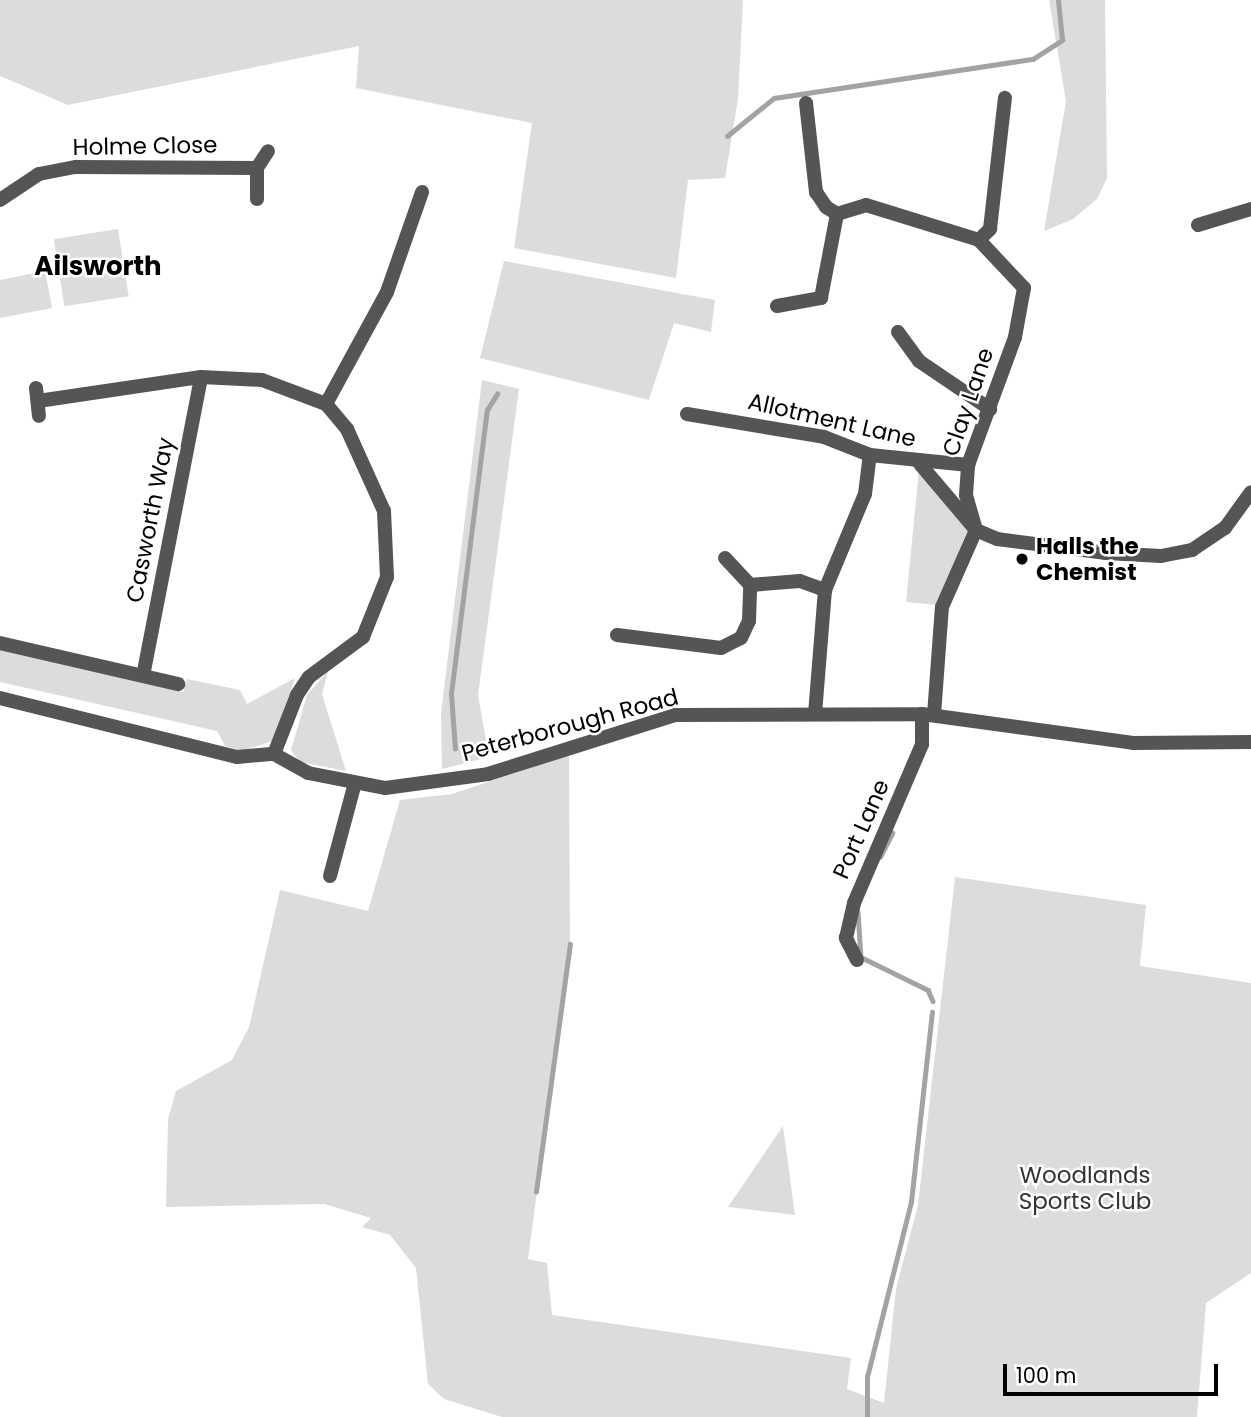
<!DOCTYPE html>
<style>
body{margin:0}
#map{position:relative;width:1251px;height:1417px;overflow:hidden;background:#fff;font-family:Poppins,sans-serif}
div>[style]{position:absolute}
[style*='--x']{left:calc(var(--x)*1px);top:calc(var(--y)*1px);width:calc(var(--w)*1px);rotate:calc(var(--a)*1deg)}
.green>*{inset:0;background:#dcdcdc;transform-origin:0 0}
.stream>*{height:4.5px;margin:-2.25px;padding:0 2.25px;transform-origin:2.25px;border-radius:2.25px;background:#a3a3a3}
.minor>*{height:14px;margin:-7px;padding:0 7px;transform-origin:7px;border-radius:7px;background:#555}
.tertiary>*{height:14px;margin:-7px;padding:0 7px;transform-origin:7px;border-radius:7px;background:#555}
.dots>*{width:19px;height:19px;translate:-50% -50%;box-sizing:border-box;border:4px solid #fff;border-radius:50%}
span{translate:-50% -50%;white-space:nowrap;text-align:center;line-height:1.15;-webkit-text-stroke:5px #fff;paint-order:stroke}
.street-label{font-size:23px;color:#000}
.poi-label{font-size:23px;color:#000;font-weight:700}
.left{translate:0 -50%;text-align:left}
.park-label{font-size:23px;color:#333}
.quarter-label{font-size:26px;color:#000;font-weight:700}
.scale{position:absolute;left:1003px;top:1364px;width:215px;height:32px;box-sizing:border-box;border:4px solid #000;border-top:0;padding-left:9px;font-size:21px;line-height:24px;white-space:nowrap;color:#000;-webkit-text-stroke:5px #fff;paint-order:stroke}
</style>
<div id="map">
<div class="green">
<div style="clip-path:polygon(0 0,743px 0,738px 99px,725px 178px,688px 180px,676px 278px,514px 248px,532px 123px,356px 88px,359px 46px,68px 105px,0 76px)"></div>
<div style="clip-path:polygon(1049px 0,1105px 0,1107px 178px,1097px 199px,1073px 219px,1044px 231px,1066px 101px)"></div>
<div style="left:118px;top:229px;width:68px;height:65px;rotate:81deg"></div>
<div style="clip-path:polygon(504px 261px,715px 300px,711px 332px,674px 323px,649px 400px,480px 358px)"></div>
<div style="clip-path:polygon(45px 271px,52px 308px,0 318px,0 280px)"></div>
<div style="clip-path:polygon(482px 380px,519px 389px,478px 695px,489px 757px,442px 769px,441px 713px)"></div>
<div style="clip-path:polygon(919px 470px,968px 529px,937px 605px,906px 602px)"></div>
<div style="clip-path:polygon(0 648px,183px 692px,187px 679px,240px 690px,247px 704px,295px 678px,273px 741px,241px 751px,225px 746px,217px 731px,0 682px)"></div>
<div style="clip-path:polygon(328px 671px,322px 694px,346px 771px,300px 762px,291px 750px,307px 695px)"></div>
<div style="clip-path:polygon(569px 755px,570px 944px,528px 1259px,547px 1263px,552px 1315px,851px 1358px,847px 1389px,884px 1403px,896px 1289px,918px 1205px,955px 877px,1146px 905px,1140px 966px,1251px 983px,1251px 1273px,1206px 1303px,1197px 1417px,502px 1417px,444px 1399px,428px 1384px,416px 1268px,390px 1235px,362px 1227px,371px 1218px,324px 1204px,166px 1207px,168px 1119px,176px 1091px,232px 1060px,249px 1027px,280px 890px,368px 911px,400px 800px,452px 794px)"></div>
<div style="clip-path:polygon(783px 1126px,795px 1215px,728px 1207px)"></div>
</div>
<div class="stream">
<div style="--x:727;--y:136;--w:60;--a:-39"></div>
<div style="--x:774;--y:98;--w:262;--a:-8.6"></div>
<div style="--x:1033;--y:59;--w:35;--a:-33"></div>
<div style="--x:1062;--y:40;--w:40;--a:-95.7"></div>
<div style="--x:455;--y:749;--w:55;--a:-94.2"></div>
<div style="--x:451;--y:694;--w:286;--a:-82.8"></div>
<div style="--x:487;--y:410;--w:19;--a:-58"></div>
<div style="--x:880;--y:857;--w:27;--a:-63"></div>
<div style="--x:858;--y:912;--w:45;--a:86.2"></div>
<div style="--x:861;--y:957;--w:75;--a:26.2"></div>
<div style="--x:928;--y:990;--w:12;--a:66"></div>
<div style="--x:536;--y:1192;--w:250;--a:-82.2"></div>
<div style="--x:867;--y:1417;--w:40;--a:-90"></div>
<div style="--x:867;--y:1377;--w:180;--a:-75.9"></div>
<div style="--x:911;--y:1202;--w:191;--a:-83.7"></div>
</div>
<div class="minor">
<div style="--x:806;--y:103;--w:90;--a:83.6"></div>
<div style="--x:816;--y:192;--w:18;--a:56"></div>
<div style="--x:826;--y:207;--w:13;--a:32"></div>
<div style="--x:837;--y:214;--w:30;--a:-17"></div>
<div style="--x:866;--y:205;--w:118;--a:17.2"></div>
<div style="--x:257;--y:199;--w:31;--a:-90"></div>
<div style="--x:257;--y:168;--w:20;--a:-57"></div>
<div style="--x:0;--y:200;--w:47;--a:-33.7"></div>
<div style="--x:39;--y:174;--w:38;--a:-11"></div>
<div style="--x:76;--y:167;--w:181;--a:0.3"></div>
<div style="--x:1198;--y:225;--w:55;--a:-16.8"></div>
<div style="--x:777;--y:306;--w:45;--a:-10.3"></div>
<div style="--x:821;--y:298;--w:86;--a:-79.2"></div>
<div style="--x:898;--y:332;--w:36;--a:54"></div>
<div style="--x:919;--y:361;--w:86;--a:34.1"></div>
<div style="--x:36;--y:388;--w:28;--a:84"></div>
<div style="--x:38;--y:401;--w:165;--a:-8.4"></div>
<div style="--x:201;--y:377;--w:61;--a:2.8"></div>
<div style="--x:262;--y:380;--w:68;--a:20.6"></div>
<div style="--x:326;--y:404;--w:33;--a:50"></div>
<div style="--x:347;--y:429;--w:90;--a:65.7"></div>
<div style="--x:384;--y:511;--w:66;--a:87.4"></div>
<div style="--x:387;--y:577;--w:65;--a:111.8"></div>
<div style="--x:363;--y:637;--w:67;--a:143.5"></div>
<div style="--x:309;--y:677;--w:22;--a:124"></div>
<div style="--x:297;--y:695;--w:63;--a:111.3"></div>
<div style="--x:326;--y:404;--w:128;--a:-61.4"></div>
<div style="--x:387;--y:292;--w:106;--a:-70.7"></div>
<div style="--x:687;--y:414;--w:139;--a:9.5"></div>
<div style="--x:824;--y:437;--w:49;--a:21.4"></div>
<div style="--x:870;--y:455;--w:99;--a:5.8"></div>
<div style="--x:920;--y:464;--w:87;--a:49.7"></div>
<div style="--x:976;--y:530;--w:23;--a:23"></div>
<div style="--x:997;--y:539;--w:110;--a:7.3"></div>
<div style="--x:1106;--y:553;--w:55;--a:3.1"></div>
<div style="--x:1161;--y:556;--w:32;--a:-11"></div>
<div style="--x:1192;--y:550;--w:40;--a:-34"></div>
<div style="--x:1225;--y:528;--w:44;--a:-54.2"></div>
<div style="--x:976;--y:530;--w:36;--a:-106"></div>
<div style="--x:966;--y:495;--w:30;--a:-86"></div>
<div style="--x:968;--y:465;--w:136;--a:-69.8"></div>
<div style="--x:1015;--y:337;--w:50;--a:-79.6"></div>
<div style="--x:1024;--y:288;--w:66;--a:-133.2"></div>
<div style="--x:979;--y:240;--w:16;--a:-45"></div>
<div style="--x:990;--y:229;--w:132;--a:-83.5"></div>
<div style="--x:725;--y:558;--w:37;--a:47"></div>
<div style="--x:750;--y:585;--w:50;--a:-4.6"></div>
<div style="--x:800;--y:581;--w:27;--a:20"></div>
<div style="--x:617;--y:635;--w:105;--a:7.1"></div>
<div style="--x:721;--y:648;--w:22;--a:-27"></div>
<div style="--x:741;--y:638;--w:19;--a:-65"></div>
<div style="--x:749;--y:621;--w:36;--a:-88"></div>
<div style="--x:0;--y:643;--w:183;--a:13"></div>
<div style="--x:144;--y:671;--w:299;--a:-79"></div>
<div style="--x:815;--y:714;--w:124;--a:-85.4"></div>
<div style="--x:825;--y:590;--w:104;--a:-67.4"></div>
<div style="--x:865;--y:494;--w:39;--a:-83"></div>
<div style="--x:934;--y:715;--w:108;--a:-85.8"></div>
<div style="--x:942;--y:607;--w:84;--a:-66.2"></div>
<div style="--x:330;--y:876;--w:96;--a:-75"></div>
<div style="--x:857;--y:960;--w:25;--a:-117"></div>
<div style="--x:846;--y:938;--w:36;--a:-77"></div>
<div style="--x:854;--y:903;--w:173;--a:-66.8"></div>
<div style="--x:922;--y:744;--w:30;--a:-90"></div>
</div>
<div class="tertiary">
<div style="--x:0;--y:698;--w:244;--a:14"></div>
<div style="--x:237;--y:757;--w:37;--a:-5"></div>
<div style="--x:274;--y:754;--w:39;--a:29"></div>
<div style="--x:308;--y:773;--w:78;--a:11"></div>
<div style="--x:385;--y:788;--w:104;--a:-7.7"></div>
<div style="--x:488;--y:774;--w:196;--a:-17.5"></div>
<div style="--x:675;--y:715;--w:247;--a:-0.2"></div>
<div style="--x:922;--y:714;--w:213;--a:7.8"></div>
<div style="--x:1133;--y:743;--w:118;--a:-0.5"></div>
</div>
<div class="dots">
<div style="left:1022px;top:559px;background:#000"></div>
</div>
<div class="street-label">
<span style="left:145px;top:146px;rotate:-1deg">Holme Close</span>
<span style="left:968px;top:402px;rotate:-71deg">Clay Lane</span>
<span style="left:832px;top:420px;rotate:13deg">Allotment Lane</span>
<span style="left:150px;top:520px;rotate:-79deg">Casworth Way</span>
<span style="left:570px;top:725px;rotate:-15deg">Peterborough Road</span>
<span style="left:861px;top:829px;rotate:-66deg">Port Lane</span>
</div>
<div class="poi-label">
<span class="left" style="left:1036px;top:559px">Halls the<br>Chemist</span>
</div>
<div class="park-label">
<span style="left:1085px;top:1188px">Woodlands<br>Sports Club</span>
</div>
<div class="quarter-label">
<span style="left:98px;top:267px">Ailsworth</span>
</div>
<div class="scale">100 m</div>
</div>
